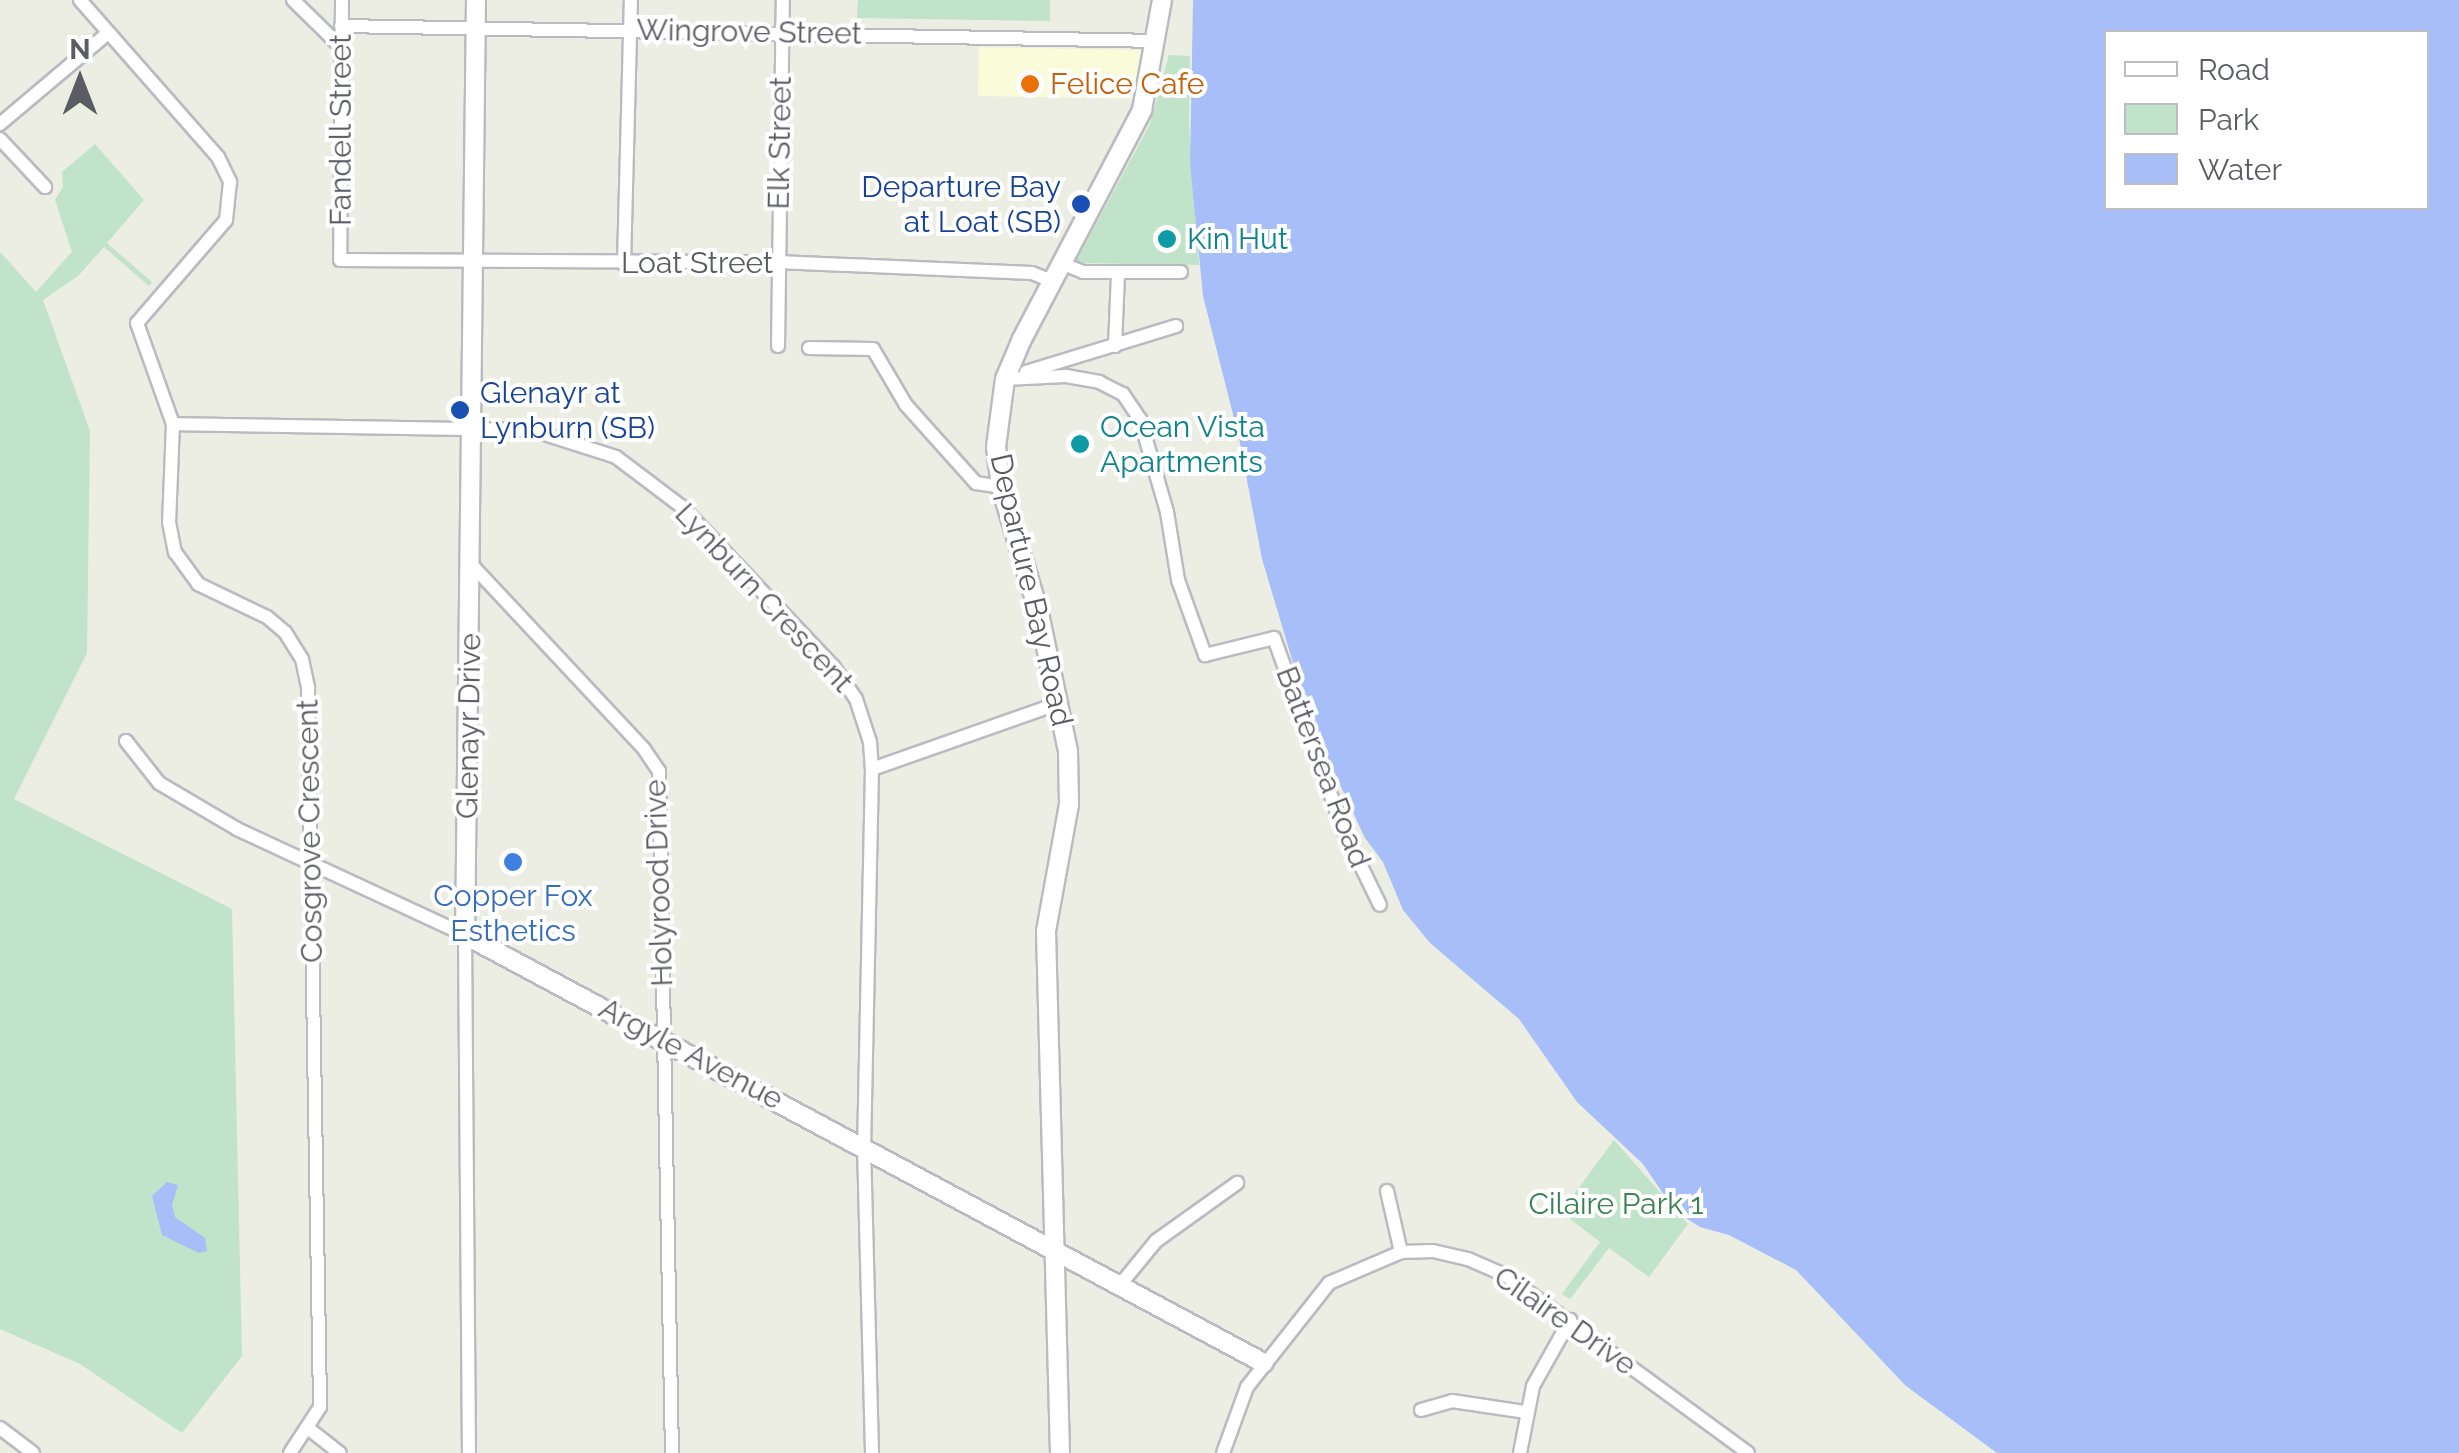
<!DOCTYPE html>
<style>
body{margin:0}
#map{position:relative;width:2459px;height:1453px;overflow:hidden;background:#ecede3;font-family:Raleway,sans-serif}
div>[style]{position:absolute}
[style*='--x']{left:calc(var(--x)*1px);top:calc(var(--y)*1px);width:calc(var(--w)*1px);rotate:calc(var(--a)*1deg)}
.commercial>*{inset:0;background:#fafbd9;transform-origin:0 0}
.green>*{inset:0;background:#c1e3ca}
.water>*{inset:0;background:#a7bef9}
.roads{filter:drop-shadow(2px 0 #babbc1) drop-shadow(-2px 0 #babbc1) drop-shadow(0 2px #babbc1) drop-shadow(0 -2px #babbc1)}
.street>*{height:12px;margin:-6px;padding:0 6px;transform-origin:6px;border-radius:6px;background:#fff}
.secondary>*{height:18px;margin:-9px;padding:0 9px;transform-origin:9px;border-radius:9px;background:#fff}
.dots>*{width:28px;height:28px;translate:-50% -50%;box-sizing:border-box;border:5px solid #fff;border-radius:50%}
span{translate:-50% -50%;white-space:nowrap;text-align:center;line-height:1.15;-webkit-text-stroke:8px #fff;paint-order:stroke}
.street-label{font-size:30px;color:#5b5c63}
.food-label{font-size:30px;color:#c56008}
.left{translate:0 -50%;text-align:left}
.transit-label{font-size:30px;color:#164399}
.right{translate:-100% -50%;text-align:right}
.culture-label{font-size:30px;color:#0d838f}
.shop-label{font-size:30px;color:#366cbe}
.park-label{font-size:30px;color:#3b8252}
.legend{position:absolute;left:2104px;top:30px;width:325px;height:180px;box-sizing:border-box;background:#fff;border:2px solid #bdbec1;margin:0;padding:12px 18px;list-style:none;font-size:30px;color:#5b5c63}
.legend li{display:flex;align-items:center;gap:20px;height:50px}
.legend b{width:50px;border:2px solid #bdbec1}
.north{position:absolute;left:30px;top:30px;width:100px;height:100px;-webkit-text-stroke:8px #fff;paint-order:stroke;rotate:0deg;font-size:28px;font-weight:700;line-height:40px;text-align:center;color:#5b5c63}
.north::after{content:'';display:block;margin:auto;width:35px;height:45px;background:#5b5c63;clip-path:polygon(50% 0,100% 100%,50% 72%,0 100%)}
</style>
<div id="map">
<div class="commercial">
<div style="left:979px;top:47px;width:165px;height:49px;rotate:1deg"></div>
</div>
<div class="green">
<div style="clip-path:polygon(858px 0,1050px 0,1050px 21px,857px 18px)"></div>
<div style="clip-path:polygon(1169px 55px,1190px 56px,1189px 126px,1199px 265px,1075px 263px,1150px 124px)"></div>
<div style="clip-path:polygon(95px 144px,144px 200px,107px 243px,152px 282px,149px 286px,104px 247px,78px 276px,43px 300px,90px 431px,87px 653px,14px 799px,232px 909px,242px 1356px,182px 1433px,80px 1364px,0 1329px,0 252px,36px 292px,72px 252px,55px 200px,63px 187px,62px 172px)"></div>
<div style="clip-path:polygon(1614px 1140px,1688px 1224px,1649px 1277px,1609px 1248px,1570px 1299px,1562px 1294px,1600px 1242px,1561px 1212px)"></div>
</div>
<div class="water">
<div style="clip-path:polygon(evenodd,1193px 0,2459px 0,2459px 1453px,1997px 1453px,1906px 1386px,1796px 1270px,1729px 1235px,1700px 1227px,1675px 1211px,1643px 1164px,1577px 1102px,1519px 1019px,1430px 943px,1403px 910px,1383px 862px,1365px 838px,1311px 723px,1262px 559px,1239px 438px,1203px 296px,1190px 163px,1193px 0,2106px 32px,2426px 32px,2426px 208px,2106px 208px,2106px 32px)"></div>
<div style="clip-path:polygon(167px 1182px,178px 1185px,172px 1205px,175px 1217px,205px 1238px,207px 1251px,199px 1253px,162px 1235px,152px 1196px)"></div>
</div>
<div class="roads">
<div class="street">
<div style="--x:80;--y:0;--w:209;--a:48.7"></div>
<div style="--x:218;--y:157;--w:28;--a:64"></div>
<div style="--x:230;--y:182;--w:38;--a:96"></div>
<div style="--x:226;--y:220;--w:136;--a:130.8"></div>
<div style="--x:137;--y:323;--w:107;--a:70.4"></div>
<div style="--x:173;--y:424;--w:98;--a:92.3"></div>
<div style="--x:169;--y:522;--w:31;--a:79"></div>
<div style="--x:175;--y:552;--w:39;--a:54"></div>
<div style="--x:198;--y:584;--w:76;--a:25.6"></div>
<div style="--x:267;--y:617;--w:23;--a:40"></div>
<div style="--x:285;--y:632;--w:32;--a:58"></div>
<div style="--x:302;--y:659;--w:30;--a:78"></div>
<div style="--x:308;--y:688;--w:719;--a:89.04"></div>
<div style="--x:320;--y:1407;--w:55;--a:123.1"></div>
<div style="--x:293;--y:0;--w:67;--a:44.4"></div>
<div style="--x:342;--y:0;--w:260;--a:90.4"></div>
<div style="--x:340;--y:260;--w:438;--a:0.3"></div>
<div style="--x:778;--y:262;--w:254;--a:2.5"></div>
<div style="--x:1032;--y:273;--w:22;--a:22"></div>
<div style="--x:341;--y:26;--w:816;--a:1.05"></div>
<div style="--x:0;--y:124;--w:141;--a:-40.1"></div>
<div style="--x:0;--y:139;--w:66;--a:46.8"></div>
<div style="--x:1061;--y:263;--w:24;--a:22"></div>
<div style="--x:1083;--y:272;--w:98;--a:0"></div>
<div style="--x:624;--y:264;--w:264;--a:-88.5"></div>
<div style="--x:778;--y:346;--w:346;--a:-89.2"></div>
<div style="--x:1115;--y:346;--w:73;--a:-87.6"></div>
<div style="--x:809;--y:348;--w:64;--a:0.9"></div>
<div style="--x:873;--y:349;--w:65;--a:59.5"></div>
<div style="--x:906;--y:405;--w:105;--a:48.1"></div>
<div style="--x:976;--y:483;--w:25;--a:9"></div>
<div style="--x:1026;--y:372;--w:157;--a:-17"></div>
<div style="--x:1005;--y:379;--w:61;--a:-2.8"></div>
<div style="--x:1066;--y:376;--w:34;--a:10"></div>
<div style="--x:1099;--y:382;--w:27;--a:27"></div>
<div style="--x:1123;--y:394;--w:30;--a:56"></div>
<div style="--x:1140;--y:419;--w:97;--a:73.8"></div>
<div style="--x:1167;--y:512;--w:69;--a:80.8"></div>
<div style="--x:1178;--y:580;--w:80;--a:70.2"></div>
<div style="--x:1205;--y:655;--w:71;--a:-13.8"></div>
<div style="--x:1274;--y:638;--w:205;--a:70.1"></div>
<div style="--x:1344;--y:831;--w:82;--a:64.1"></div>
<div style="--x:173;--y:424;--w:359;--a:1"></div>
<div style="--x:532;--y:430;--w:88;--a:17.8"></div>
<div style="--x:616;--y:457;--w:83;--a:37.1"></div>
<div style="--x:682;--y:507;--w:219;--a:46.5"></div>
<div style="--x:833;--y:666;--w:40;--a:55.1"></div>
<div style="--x:856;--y:699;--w:45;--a:72"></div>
<div style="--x:870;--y:742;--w:27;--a:86"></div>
<div style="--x:872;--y:769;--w:377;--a:91.2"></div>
<div style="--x:864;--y:1146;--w:307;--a:88.5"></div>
<div style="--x:471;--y:564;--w:253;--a:46.9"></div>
<div style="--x:644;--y:749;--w:27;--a:56"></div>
<div style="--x:659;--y:771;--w:682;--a:88.91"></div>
<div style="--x:126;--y:741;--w:53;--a:51.8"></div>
<div style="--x:159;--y:783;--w:91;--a:30.5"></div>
<div style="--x:237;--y:829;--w:251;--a:24.9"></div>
<div style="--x:465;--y:935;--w:518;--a:89.56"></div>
<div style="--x:872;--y:769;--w:198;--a:-19.4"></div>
<div style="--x:1387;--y:1191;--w:63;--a:77.1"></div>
<div style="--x:1120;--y:1285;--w:57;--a:-50.7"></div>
<div style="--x:1156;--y:1241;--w:100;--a:-35.6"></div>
<div style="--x:1421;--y:1410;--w:32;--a:-16"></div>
<div style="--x:1452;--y:1401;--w:75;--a:8.5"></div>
<div style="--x:0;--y:1428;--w:41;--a:37.1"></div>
<div style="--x:309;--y:1429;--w:39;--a:38"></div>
<div style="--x:1223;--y:1453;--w:70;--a:-70"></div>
<div style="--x:1247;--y:1387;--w:132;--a:-51.7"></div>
<div style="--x:1329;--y:1283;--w:78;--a:-23.3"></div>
<div style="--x:1401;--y:1252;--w:32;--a:-2"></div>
<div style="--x:1433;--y:1251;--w:36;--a:13"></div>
<div style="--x:1468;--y:1259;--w:40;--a:23.4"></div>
<div style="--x:1505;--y:1275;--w:301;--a:36.2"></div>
<div style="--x:1520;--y:1453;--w:68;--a:-79"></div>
<div style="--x:1533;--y:1386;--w:76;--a:-60.7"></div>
</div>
<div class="secondary">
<div style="--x:476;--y:0;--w:935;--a:90.67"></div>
<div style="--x:465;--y:935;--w:906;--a:28.18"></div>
<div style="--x:1060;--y:1453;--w:522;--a:-91.54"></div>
<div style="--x:1046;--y:931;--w:129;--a:-79.7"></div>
<div style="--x:1069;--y:804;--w:53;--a:-91.1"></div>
<div style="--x:1068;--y:751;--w:141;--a:-101.9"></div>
<div style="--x:1039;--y:613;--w:132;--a:-106.8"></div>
<div style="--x:1001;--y:487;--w:40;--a:-97.1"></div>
<div style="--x:996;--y:447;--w:69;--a:-82.5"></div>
<div style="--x:1005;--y:379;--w:43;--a:-67"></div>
<div style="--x:1022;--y:339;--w:259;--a:-62.3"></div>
<div style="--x:1142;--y:110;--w:112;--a:-79.7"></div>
</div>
</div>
<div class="dots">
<div style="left:1030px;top:84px;background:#e8710a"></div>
<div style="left:1081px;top:204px;background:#1a4fb4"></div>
<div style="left:1167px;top:239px;background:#0f9aa8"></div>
<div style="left:460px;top:410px;background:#1a4fb4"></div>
<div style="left:1080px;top:444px;background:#0f9aa8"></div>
<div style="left:513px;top:862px;background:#3f7fe0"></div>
</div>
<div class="street-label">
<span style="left:749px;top:32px;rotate:1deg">Wingrove Street</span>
<span style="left:341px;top:130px;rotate:-90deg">Fandell Street</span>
<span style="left:780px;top:143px;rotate:-89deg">Elk Street</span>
<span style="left:697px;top:263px">Loat Street</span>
<span style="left:1031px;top:590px;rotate:77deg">Departure Bay Road</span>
<span style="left:764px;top:598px;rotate:47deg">Lynburn Crescent</span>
<span style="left:469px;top:726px;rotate:-89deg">Glenayr Drive</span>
<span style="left:1323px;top:767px;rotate:69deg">Battersea Road</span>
<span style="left:310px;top:831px;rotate:-91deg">Cosgrove Crescent</span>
<span style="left:659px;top:883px;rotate:-92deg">Holyrood Drive</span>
<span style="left:691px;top:1054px;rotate:28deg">Argyle Avenue</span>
<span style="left:1565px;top:1321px;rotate:35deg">Cilaire Drive</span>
</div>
<div class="food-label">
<span class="left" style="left:1050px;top:84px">Felice Cafe</span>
</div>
<div class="transit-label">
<span class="right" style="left:1061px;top:204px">Departure Bay<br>at Loat (SB)</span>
<span class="left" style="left:480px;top:410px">Glenayr at<br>Lynburn (SB)</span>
</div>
<div class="culture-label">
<span class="left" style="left:1187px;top:239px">Kin Hut</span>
<span class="left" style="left:1100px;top:444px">Ocean Vista<br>Apartments</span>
</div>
<div class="shop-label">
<span style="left:513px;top:913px">Copper Fox<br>Esthetics</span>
</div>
<div class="park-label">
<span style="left:1616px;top:1204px">Cilaire Park 1</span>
</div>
<ul class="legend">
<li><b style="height:12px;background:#fff"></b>Road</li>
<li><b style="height:28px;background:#c1e3ca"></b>Park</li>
<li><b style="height:28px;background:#a7bef9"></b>Water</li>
</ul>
<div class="north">N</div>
</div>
